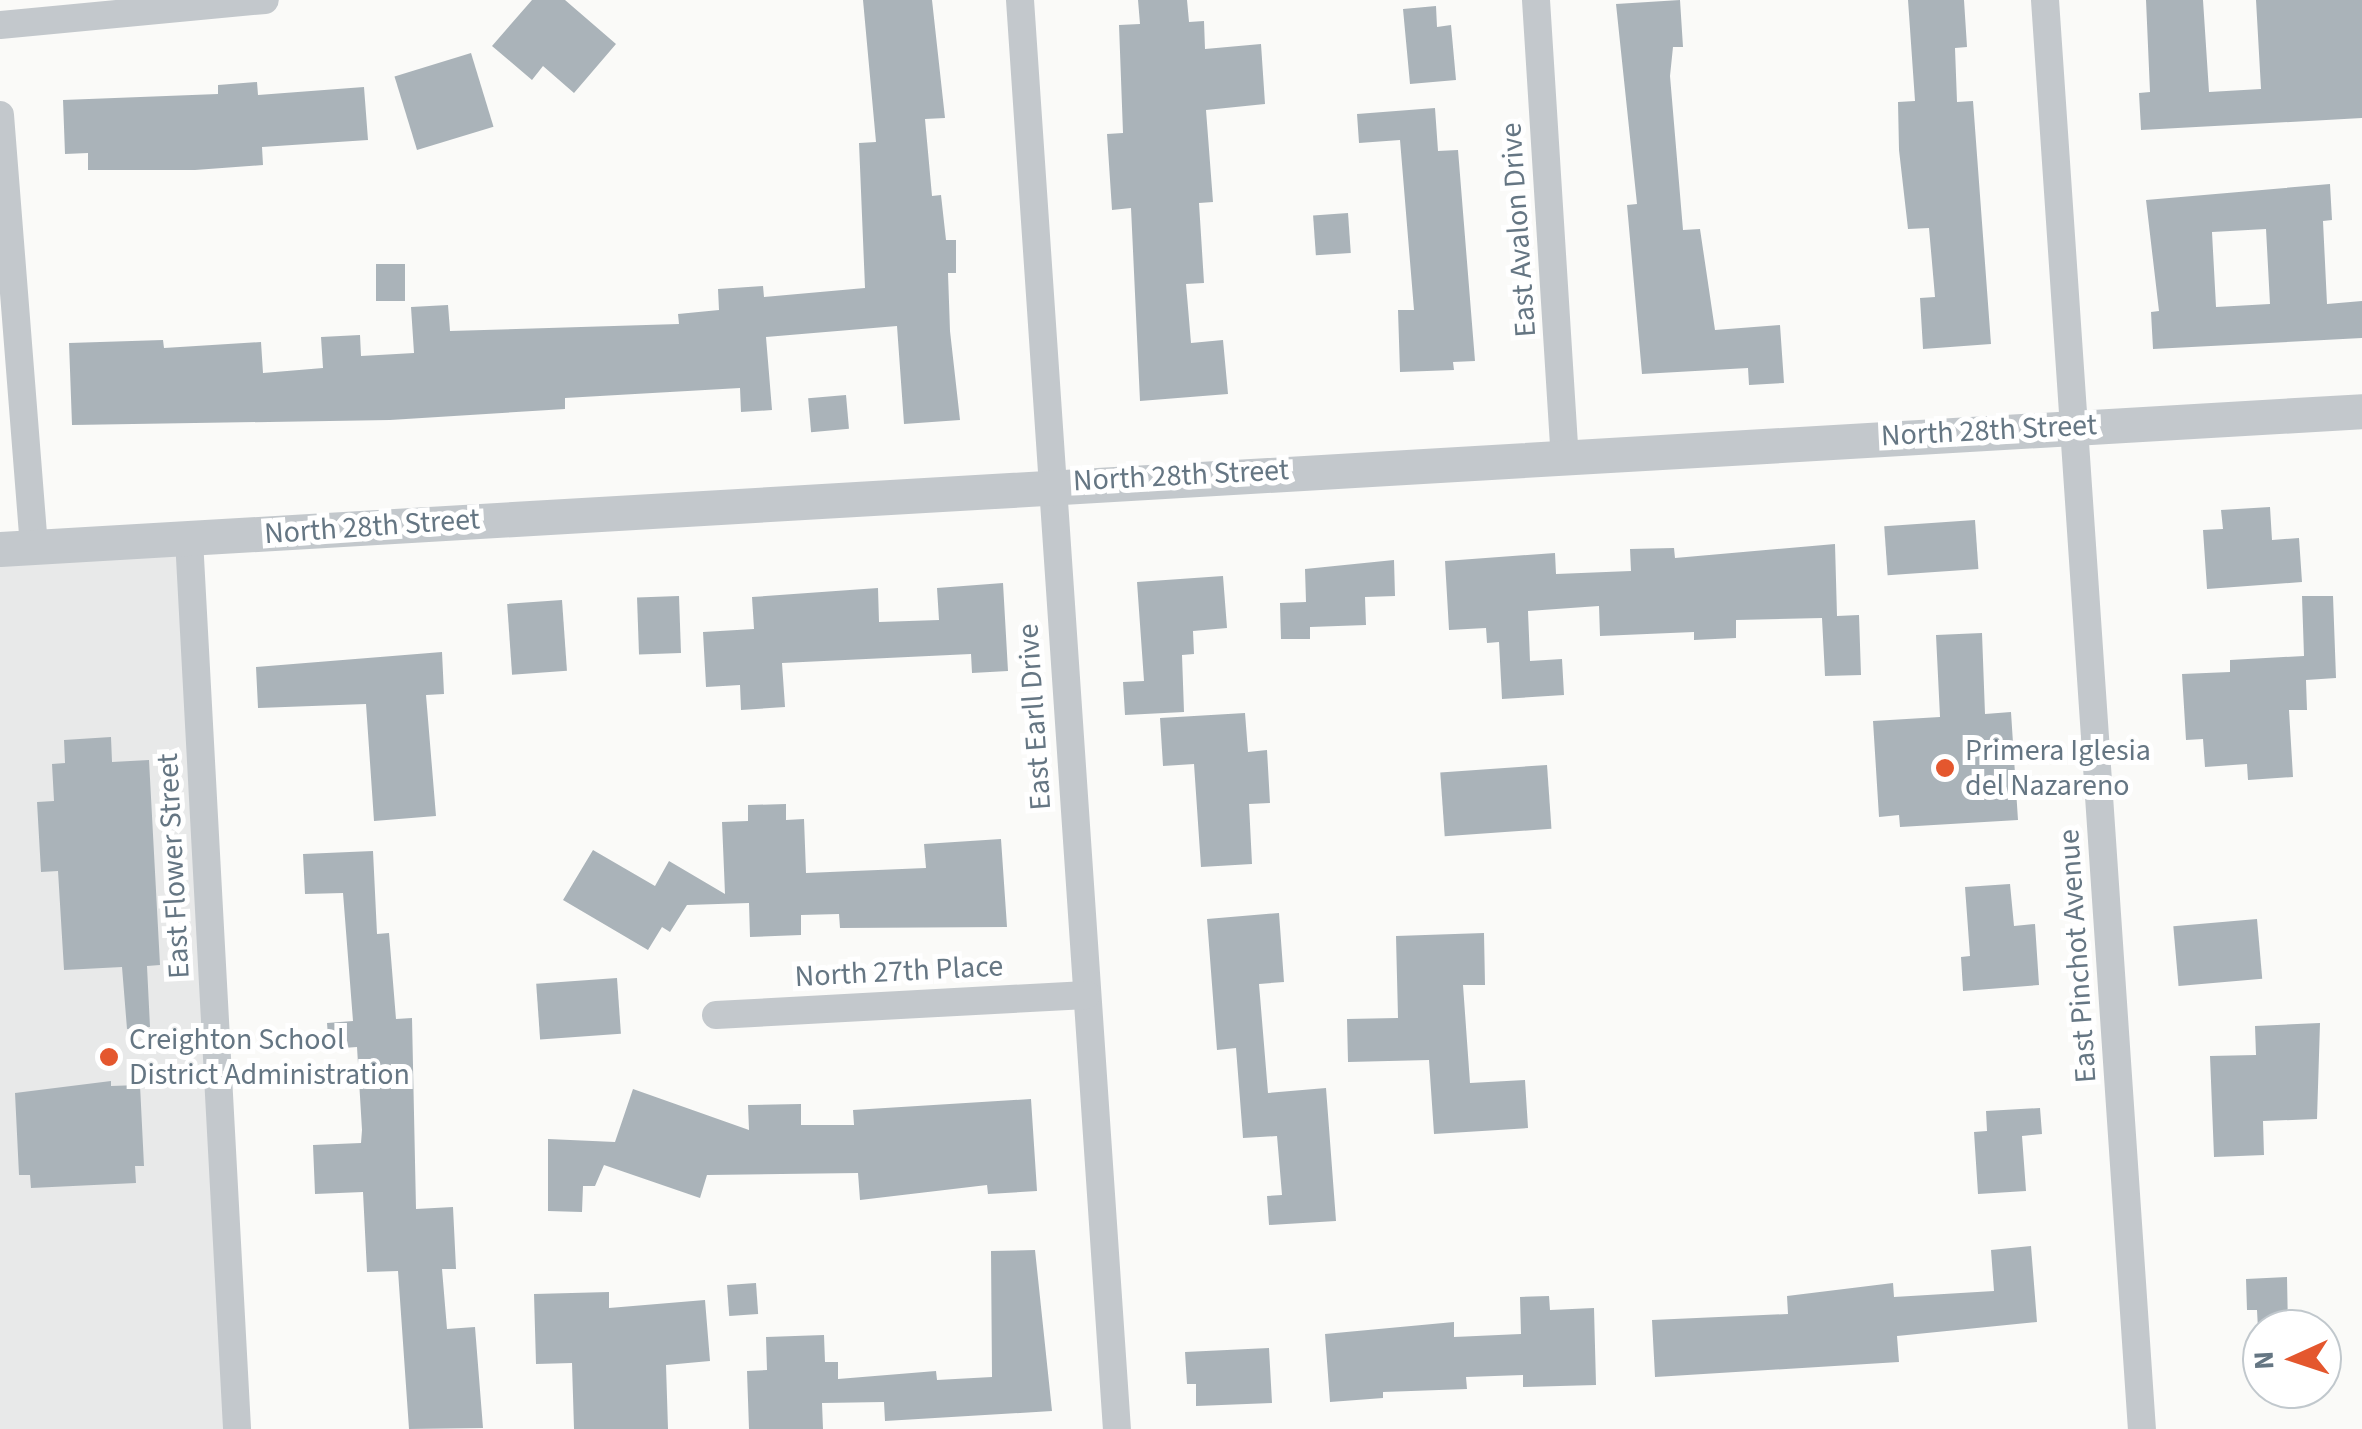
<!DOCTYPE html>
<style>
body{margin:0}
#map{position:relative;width:2362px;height:1429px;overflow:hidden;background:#fafaf8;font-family:"Source Sans 3",sans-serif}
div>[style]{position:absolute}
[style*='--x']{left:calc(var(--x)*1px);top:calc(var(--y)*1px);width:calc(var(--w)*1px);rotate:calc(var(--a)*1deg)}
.built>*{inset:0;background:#e8e9e9}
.building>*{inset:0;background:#aab3b9;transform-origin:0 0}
.minor>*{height:28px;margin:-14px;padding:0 14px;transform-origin:14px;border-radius:14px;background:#c3c8cc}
.tertiary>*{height:35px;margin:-17.5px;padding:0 17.5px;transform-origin:17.5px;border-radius:17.5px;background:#c3c8cc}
.dots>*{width:28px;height:28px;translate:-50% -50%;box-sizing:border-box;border:5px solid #fff;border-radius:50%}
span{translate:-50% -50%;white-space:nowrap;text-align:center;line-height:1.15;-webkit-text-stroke:10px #fff;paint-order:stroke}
.street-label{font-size:30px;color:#657683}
.poi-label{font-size:30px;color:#657683}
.left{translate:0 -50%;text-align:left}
.north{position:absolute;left:2242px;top:1309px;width:100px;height:100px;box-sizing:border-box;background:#fff;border:2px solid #c1c8cd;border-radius:50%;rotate:267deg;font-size:28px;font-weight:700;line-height:40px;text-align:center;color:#657683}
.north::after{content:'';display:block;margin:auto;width:35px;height:45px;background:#e4572e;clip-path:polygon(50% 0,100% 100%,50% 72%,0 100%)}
</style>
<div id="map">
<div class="built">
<div style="clip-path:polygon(189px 539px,237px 1429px,0 1429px,0 549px)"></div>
</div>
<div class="building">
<div style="clip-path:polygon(532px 0,565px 0,616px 44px,574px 93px,543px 66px,532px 80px,492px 46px)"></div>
<div style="clip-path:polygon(863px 0,932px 0,945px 118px,925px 119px,932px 196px,941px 195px,946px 240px,956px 240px,956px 273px,948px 273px,950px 331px,960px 420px,904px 424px,897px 326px,766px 337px,772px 410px,741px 412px,740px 388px,565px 398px,565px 409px,390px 420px,72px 425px,69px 343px,163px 340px,164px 348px,261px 342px,263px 373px,323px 368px,321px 337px,360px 335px,361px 356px,414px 353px,411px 307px,448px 305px,450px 331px,679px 324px,678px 314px,719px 310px,718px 289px,763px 286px,764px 297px,865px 288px,859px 143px,876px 142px)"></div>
<div style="clip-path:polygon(1138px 0,1187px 0,1189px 22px,1204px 21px,1205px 49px,1261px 44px,1265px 104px,1206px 110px,1213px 202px,1199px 203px,1204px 283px,1186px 284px,1191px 343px,1223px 340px,1228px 394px,1140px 401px,1131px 208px,1112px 210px,1107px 134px,1123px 133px,1119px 25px,1140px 24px)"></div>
<div style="clip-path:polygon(1680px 0,1683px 47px,1673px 47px,1670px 76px,1683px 230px,1700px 229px,1715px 330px,1780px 325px,1784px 383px,1749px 385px,1748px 368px,1642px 374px,1627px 205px,1637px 204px,1616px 4px)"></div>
<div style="clip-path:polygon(1908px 0,1964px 0,1967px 47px,1955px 48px,1957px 102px,1973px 101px,1991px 344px,1923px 349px,1920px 298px,1935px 297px,1929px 228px,1908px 229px,1899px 150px,1898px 102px,1915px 101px)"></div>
<div style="clip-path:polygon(2146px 0,2203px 0,2209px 92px,2261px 89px,2256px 0,2362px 0,2362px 118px,2141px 130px,2139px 93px,2150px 92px)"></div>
<div style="clip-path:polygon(1436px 6px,1437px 27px,1451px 25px,1456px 80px,1410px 84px,1403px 9px)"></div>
<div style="left:471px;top:53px;width:77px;height:80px;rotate:73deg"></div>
<div style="clip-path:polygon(257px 82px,258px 95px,364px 87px,368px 140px,262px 147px,263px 165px,195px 170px,88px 170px,88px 153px,65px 154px,63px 100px,218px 94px,218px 85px)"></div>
<div style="clip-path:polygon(1435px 108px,1438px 151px,1458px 150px,1475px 361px,1453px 362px,1454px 370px,1400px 372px,1398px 310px,1414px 310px,1400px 140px,1359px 143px,1357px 114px)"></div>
<div style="clip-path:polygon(evenodd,2330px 184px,2332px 220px,2323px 221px,2327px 304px,2362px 301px,2362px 338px,2153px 349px,2151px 312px,2159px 311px,2146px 200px,2330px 184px,2266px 229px,2270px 304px,2216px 307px,2212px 232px,2266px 229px)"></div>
<div style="left:1348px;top:213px;width:40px;height:35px;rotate:86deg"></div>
<div style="left:376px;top:264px;width:29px;height:37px"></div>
<div style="left:846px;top:395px;width:34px;height:38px;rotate:85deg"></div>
<div style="clip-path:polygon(2270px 507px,2272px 540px,2299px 538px,2302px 582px,2207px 589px,2203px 530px,2223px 529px,2221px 510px)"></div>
<div style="left:1975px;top:520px;width:49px;height:91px;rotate:86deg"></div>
<div style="clip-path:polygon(1835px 544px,1837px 616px,1859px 615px,1861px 675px,1825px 676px,1822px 618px,1736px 620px,1736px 638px,1694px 640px,1694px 632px,1600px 636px,1599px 606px,1528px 611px,1530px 661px,1562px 659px,1564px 695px,1502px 699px,1499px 642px,1487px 643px,1486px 628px,1449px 630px,1445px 561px,1555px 553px,1556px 574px,1631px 571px,1630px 549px,1674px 548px,1675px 558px)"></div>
<div style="clip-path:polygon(1394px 560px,1395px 596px,1365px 597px,1366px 625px,1310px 627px,1310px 639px,1281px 639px,1280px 603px,1306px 602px,1305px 569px)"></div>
<div style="clip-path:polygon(1223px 576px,1227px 628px,1193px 631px,1194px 654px,1182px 655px,1184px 712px,1125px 715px,1123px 682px,1144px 681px,1137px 582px)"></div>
<div style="clip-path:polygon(1003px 583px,1008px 671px,972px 673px,971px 654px,782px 663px,785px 707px,741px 710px,740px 685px,706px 687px,703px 632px,754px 629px,752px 597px,878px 588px,879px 622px,939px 620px,937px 588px)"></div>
<div style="left:679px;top:596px;width:57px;height:42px;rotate:88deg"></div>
<div style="clip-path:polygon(2302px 596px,2333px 596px,2336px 678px,2306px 680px,2307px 710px,2289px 710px,2293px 777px,2248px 780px,2247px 764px,2205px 767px,2203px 739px,2186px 740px,2182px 674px,2230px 672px,2230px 660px,2304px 656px)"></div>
<div style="left:562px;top:600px;width:71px;height:55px;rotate:86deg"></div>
<div style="clip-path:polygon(1982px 633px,1985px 714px,2011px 712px,2018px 820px,1900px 827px,1899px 815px,1879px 817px,1873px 721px,1940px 717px,1936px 635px)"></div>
<div style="clip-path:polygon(442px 652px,444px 694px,426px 695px,436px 816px,374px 821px,366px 704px,258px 708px,256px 667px)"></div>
<div style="clip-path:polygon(1245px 713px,1248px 752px,1267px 750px,1270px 803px,1249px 804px,1252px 864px,1201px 867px,1194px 764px,1163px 766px,1160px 718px)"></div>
<div style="clip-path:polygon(111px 737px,112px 762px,149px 760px,160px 965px,147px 966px,150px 1027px,127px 1029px,122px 967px,64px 970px,58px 871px,41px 872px,37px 802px,54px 801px,52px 764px,65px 763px,64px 740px)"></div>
<div style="left:1547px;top:765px;width:64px;height:107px;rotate:86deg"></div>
<div style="clip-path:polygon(786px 804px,786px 820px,804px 819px,806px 873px,926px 868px,924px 844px,1001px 839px,1007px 927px,840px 928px,839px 914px,801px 915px,801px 935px,750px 937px,749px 903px,687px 905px,670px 932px,662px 927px,648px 950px,563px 900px,593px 850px,655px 886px,669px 861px,725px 894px,722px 822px,748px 821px,748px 805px)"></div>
<div style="clip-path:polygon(373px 851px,377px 934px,389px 933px,396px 1019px,412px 1018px,416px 1209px,453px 1207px,456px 1269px,442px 1269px,447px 1329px,475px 1327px,483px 1428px,409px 1429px,398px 1271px,367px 1272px,363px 1192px,315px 1194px,313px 1145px,361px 1143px,362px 1130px,357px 1047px,329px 1049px,327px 1023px,353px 1021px,343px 893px,305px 894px,303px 854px)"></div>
<div style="clip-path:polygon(2010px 884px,2014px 926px,2035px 924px,2039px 985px,1963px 991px,1961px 957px,1970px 956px,1965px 887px)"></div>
<div style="clip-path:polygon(1279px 913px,1284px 982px,1259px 984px,1268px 1093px,1326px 1088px,1336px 1221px,1269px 1225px,1267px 1196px,1282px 1195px,1277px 1136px,1243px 1138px,1236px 1048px,1217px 1050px,1207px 919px)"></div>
<div style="left:2257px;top:919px;width:60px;height:84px;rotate:85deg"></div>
<div style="clip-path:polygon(1484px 933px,1485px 985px,1463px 985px,1470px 1083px,1525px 1080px,1528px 1128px,1434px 1134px,1429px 1060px,1348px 1062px,1347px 1019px,1398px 1018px,1396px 936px)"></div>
<div style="left:617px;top:978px;width:56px;height:81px;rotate:86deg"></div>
<div style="clip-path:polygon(2320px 1023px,2317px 1119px,2263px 1121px,2264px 1155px,2214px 1157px,2210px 1056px,2256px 1055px,2255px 1026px)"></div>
<div style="clip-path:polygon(111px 1081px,111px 1086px,140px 1085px,144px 1166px,135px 1166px,136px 1183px,31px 1188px,30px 1175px,19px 1175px,15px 1093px)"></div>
<div style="clip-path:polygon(633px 1089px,749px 1130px,748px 1105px,801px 1104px,801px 1125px,854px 1125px,853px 1110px,1031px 1099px,1037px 1191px,988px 1194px,987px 1185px,860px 1200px,858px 1173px,707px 1175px,700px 1198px,604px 1165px,595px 1186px,583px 1186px,582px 1212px,548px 1211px,548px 1139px,615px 1142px)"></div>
<div style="clip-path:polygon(2040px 1108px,2042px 1134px,2022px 1136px,2026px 1191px,1978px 1194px,1974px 1132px,1987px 1131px,1986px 1111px)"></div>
<div style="clip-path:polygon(2031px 1246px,2037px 1322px,1897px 1336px,1899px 1362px,1655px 1377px,1652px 1320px,1788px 1314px,1787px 1296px,1893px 1283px,1894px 1297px,1994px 1291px,1991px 1250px)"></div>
<div style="clip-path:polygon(1035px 1250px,1052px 1411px,885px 1421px,884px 1402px,822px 1403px,823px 1429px,749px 1429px,747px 1371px,767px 1370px,766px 1337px,824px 1335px,825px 1362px,838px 1362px,838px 1379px,936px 1371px,937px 1380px,992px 1377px,991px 1251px)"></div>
<div style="clip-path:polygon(2287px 1277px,2288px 1329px,2258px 1329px,2257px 1310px,2247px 1310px,2246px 1279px)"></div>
<div style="left:756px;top:1283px;width:31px;height:29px;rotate:86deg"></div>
<div style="clip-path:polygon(609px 1292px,609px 1308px,705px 1300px,710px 1361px,666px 1365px,668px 1429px,574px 1429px,572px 1363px,536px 1364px,534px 1294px)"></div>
<div style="clip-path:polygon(1549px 1296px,1550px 1310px,1594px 1308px,1596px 1385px,1523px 1387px,1523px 1375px,1466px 1377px,1467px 1389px,1383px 1392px,1383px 1398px,1330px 1402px,1325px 1334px,1454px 1322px,1454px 1337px,1521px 1334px,1520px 1297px)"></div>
<div style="clip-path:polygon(1269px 1348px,1272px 1403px,1196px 1406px,1196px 1384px,1187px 1384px,1185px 1352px)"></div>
</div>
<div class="minor">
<div style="--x:1020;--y:0;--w:1432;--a:86.12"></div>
<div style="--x:1536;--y:0;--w:457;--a:86.4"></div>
<div style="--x:2045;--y:0;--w:1432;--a:86.12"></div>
<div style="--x:0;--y:25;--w:266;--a:-5.4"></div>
<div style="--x:0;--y:115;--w:434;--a:85.5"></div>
<div style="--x:189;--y:539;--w:891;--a:86.91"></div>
<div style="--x:716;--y:1015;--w:371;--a:-3.1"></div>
</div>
<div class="tertiary">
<div style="--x:0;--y:549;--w:2366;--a:-3.34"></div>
</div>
<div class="dots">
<div style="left:1945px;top:768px;background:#e4572e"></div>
<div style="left:109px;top:1057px;background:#e4572e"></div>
</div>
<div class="street-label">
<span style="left:1519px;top:230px;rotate:-94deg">East Avalon Drive</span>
<span style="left:1989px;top:431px;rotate:-3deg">North 28th Street</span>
<span style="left:1181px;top:476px;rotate:-3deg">North 28th Street</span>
<span style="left:372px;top:527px;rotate:-4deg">North 28th Street</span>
<span style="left:1035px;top:717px;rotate:-94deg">East Earll Drive</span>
<span style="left:174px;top:866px;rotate:-93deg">East Flower Street</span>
<span style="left:2078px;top:956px;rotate:-94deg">East Pinchot Avenue</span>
<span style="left:899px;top:972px;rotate:-3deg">North 27th Place</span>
</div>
<div class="poi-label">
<span class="left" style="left:1965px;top:768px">Primera Iglesia<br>del Nazareno</span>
<span class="left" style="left:129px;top:1057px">Creighton School<br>District Administration</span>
</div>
<div class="north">N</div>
</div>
